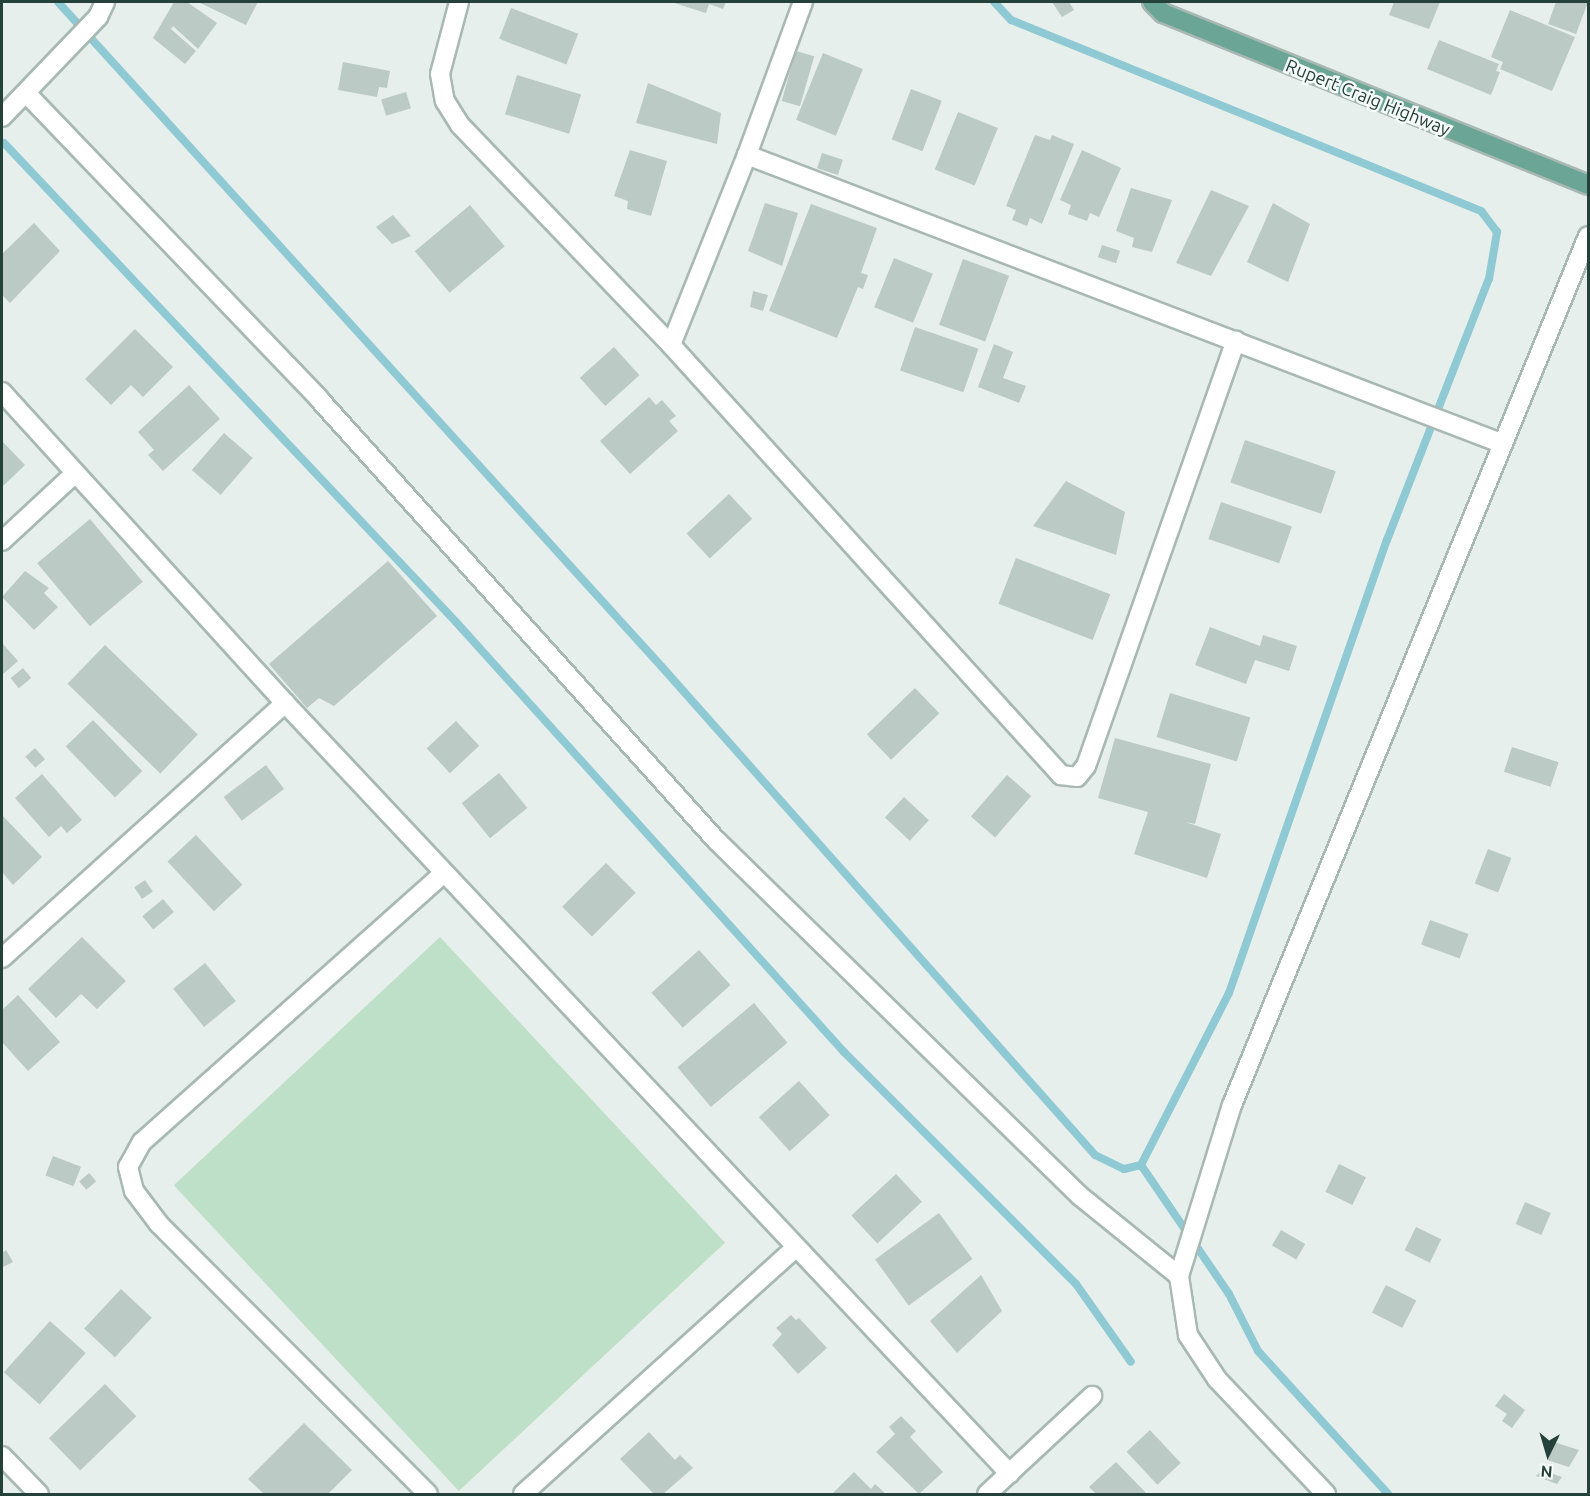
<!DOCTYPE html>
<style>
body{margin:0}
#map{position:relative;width:1590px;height:1496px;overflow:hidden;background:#e6efeb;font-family:Ubuntu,sans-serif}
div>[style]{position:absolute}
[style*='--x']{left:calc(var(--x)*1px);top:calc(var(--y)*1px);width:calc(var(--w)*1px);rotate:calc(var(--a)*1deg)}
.green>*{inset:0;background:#bfe0c8;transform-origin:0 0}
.stream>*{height:8px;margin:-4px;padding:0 4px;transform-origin:4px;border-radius:4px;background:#8ec9d4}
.building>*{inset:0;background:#bbcac4;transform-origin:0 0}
.roads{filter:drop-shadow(2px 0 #a8b8b2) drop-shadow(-2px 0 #a8b8b2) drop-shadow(0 2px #a8b8b2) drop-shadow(0 -2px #a8b8b2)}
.minor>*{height:18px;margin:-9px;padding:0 9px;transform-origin:9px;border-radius:9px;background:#fff}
.primary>*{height:18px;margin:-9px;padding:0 9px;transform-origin:9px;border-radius:9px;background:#6aa596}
span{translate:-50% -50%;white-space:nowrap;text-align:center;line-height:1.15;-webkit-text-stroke:5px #f7fbf9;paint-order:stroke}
.street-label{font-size:18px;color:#24423a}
.frame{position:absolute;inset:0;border:3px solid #24423a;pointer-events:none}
.north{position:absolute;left:1518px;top:1424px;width:60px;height:60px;-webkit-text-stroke:4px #f7fbf9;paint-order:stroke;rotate:185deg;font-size:16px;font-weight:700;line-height:24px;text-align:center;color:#24423a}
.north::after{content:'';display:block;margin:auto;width:21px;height:27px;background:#24423a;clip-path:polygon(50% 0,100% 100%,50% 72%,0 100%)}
</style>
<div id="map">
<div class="green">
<div style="left:440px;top:937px;width:418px;height:364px;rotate:47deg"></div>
</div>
<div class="stream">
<div style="--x:58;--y:2;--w:898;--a:47.75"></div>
<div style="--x:662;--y:667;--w:652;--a:48.42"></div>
<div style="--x:1095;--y:1155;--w:32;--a:26"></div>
<div style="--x:1124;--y:1169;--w:17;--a:-13"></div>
<div style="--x:1141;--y:1165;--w:193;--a:-62.9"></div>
<div style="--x:1229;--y:993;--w:480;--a:-70.8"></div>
<div style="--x:1387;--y:540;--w:280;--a:-68.7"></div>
<div style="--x:1489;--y:279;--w:48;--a:-80.3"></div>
<div style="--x:1497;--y:232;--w:26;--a:-127"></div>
<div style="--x:1481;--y:211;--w:507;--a:-157.88"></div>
<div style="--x:1011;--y:20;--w:25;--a:-133"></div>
<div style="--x:4;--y:143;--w:659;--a:46.66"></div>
<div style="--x:456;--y:622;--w:579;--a:47.94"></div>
<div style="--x:844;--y:1052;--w:328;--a:45"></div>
<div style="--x:1076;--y:1284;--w:95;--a:54.8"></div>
<div style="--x:1141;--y:1165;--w:156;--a:55.7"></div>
<div style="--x:1229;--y:1294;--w:64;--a:63"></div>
<div style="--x:1258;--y:1351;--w:193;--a:47.7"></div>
</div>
<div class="building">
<div style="clip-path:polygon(174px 2px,187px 2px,217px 23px,198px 49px,173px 26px,171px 29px,196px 51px,185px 64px,153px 38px)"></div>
<div style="clip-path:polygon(198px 2px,258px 2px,246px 25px)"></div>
<div style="clip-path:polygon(671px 2px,726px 2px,723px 9px,709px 4px,706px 13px)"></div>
<div style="clip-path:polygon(1052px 2px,1069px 2px,1074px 10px,1062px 17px)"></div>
<div style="clip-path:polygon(1394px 2px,1440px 2px,1429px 29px,1389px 15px)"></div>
<div style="clip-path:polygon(1556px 2px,1588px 2px,1576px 34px,1548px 24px)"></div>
<div style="left:511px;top:8px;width:72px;height:33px;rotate:21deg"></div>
<div style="clip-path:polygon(1510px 10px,1575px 37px,1552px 91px,1500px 69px,1503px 62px,1491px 57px)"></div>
<div style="clip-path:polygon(1439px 40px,1499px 64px,1496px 71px,1500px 72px,1491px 95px,1427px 69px)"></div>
<div style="left:796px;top:51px;width:19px;height:52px;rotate:16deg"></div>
<div style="left:823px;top:53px;width:43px;height:72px;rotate:22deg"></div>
<div style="clip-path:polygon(343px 62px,390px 71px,387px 88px,379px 87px,377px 97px,338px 90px)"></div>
<div style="left:517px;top:75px;width:67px;height:41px;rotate:17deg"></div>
<div style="clip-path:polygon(648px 83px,721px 113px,717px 144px,636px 123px)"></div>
<div style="left:911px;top:89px;width:33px;height:54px;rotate:21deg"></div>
<div style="left:406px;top:92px;width:17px;height:26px;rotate:73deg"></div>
<div style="left:958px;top:112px;width:43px;height:62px;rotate:22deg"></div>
<div style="clip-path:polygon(1035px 135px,1050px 140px,1052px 135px,1074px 144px,1042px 224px,1030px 218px,1027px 226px,1012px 220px,1016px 210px,1006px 206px)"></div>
<div style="clip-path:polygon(630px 150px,667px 161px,651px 216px,627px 209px,628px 201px,614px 196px)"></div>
<div style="clip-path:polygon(1082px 150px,1121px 168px,1099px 217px,1090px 213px,1087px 221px,1068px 214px,1071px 205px,1060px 200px)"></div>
<div style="left:822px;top:153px;width:22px;height:16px;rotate:18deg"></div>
<div style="clip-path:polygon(1131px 188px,1172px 200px,1152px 252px,1132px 247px,1134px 238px,1116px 231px)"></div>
<div style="clip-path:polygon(1211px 190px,1249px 206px,1211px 276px,1176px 263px)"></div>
<div style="clip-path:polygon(765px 203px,798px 213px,782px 266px,748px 251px)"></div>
<div style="clip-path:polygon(1273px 203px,1310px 224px,1288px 282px,1247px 262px)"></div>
<div style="clip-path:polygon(811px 204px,877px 228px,861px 273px,868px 275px,863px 289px,858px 287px,837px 338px,769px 311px)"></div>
<div style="left:470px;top:205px;width:54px;height:72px;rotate:50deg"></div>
<div style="clip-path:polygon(393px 215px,411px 236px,392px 244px,376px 227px)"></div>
<div style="clip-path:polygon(34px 223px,60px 251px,10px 303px,2px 295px,2px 254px)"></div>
<div style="left:1102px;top:245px;width:19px;height:13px;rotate:18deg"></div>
<div style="left:894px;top:258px;width:42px;height:53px;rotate:22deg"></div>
<div style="left:963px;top:259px;width:49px;height:70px;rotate:20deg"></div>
<div style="clip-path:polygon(753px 291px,768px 295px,763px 311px,750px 307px)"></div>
<div style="left:915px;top:327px;width:67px;height:46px;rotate:19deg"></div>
<div style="clip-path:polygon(135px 329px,173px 367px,143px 397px,131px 385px,111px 405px,85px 379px)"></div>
<div style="clip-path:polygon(994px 344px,1013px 352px,1003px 378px,1026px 386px,1019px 403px,978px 387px)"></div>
<div style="left:614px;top:347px;width:38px;height:46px;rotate:48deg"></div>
<div style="clip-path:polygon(189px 385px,220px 419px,163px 471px,148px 455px,154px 450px,138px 432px)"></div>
<div style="clip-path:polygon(649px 397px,656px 405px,662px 400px,676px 416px,669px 421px,678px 431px,630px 474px,600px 441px)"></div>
<div style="left:224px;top:433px;width:38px;height:49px;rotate:41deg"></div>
<div style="left:1245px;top:440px;width:96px;height:45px;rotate:19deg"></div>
<div style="clip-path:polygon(2px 441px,25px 465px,2px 487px)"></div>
<div style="clip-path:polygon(1066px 481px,1125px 512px,1116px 555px,1033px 526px)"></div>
<div style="left:729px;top:494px;width:34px;height:58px;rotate:47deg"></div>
<div style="left:1221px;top:502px;width:75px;height:39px;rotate:19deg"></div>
<div style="left:90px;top:519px;width:82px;height:69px;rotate:50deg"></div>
<div style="left:1016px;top:558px;width:101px;height:49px;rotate:21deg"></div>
<div style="clip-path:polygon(388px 561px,437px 616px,334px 706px,319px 698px,307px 708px,269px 664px)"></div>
<div style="clip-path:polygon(25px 571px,49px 588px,44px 593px,58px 607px,34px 630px,2px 597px)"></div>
<div style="clip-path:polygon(1210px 627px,1260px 646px,1263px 635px,1297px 646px,1289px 671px,1255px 660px,1246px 684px,1195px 665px)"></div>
<div style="clip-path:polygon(2px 643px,18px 661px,2px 675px)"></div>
<div style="left:105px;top:645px;width:129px;height:54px;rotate:44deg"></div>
<div style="left:23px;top:668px;width:13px;height:16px;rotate:51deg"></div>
<div style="left:915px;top:688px;width:35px;height:67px;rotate:46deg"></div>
<div style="left:1170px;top:693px;width:84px;height:46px;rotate:17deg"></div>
<div style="left:93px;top:720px;width:71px;height:38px;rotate:46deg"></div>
<div style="left:456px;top:721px;width:34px;height:40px;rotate:47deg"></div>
<div style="clip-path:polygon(1115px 738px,1211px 764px,1195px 824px,1185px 822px,1221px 834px,1207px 878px,1134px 854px,1148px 812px,1098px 798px)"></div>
<div style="left:1512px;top:747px;width:49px;height:26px;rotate:18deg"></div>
<div style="left:35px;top:748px;width:15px;height:13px;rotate:48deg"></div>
<div style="left:266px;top:765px;width:30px;height:53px;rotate:53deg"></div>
<div style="left:499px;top:773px;width:45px;height:48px;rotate:51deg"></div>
<div style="clip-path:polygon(42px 774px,82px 820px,67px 833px,61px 826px,49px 837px,15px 798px)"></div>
<div style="left:1007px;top:775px;width:32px;height:55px;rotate:41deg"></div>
<div style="left:904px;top:797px;width:34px;height:28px;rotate:43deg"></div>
<div style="clip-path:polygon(2px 815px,42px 857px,13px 885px,2px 872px)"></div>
<div style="left:196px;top:835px;width:68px;height:39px;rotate:47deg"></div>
<div style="left:1488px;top:849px;width:25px;height:37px;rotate:21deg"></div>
<div style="left:606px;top:863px;width:42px;height:62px;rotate:45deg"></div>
<div style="left:145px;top:880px;width:14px;height:13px;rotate:56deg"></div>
<div style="left:163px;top:899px;width:17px;height:27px;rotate:50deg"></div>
<div style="left:1430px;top:920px;width:41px;height:26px;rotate:20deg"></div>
<div style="clip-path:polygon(82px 937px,126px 981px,97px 1009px,81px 994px,56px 1018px,28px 989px)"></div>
<div style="left:699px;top:950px;width:47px;height:64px;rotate:48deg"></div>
<div style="left:205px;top:963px;width:49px;height:41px;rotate:51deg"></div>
<div style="clip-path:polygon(18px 995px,60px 1042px,28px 1071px,2px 1042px,2px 1010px)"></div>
<div style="left:754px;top:1003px;width:52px;height:100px;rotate:50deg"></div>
<div style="left:799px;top:1081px;width:46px;height:54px;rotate:48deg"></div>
<div style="left:53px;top:1156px;width:30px;height:21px;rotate:21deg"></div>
<div style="left:1339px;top:1164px;width:30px;height:31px;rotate:26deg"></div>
<div style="left:89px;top:1173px;width:11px;height:13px;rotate:49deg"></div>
<div style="left:896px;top:1174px;width:38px;height:61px;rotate:47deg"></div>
<div style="left:1525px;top:1202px;width:28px;height:24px;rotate:23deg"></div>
<div style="left:939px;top:1213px;width:57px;height:79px;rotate:54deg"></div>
<div style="left:1416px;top:1227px;width:28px;height:26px;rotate:26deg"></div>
<div style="left:1281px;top:1230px;width:28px;height:18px;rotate:30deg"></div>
<div style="clip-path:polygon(6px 1250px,13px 1262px,3px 1267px,2px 1253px)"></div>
<div style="clip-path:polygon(981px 1275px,1002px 1311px,957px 1353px,930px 1321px)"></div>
<div style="left:1386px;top:1285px;width:34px;height:31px;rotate:27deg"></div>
<div style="left:121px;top:1289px;width:42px;height:54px;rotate:43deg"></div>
<div style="clip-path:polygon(791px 1315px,796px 1320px,799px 1318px,827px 1348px,798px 1374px,772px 1345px,782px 1334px,776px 1328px)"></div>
<div style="left:50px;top:1321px;width:48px;height:69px;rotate:42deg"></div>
<div style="left:105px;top:1384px;width:45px;height:78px;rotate:46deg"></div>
<div style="clip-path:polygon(1504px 1394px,1525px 1410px,1512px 1428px,1502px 1421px,1507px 1414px,1495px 1406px)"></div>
<div style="clip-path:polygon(901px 1416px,916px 1431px,910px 1437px,943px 1472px,919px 1494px,876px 1452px,895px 1434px,889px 1427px)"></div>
<div style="clip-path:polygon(304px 1423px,352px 1470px,328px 1494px,264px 1494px,248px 1479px)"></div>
<div style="left:1150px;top:1430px;width:45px;height:32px;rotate:47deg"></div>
<div style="clip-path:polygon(649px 1432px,675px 1460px,680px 1455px,693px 1468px,663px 1494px,654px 1494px,620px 1459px)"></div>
<div style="clip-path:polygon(1554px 1442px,1579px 1450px,1569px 1467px,1547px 1460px)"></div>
<div style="clip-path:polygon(1116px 1462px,1147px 1494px,1096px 1494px,1089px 1487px)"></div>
<div style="clip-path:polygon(1543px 1469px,1556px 1475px,1562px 1477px,1557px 1484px,1536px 1476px)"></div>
<div style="clip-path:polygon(854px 1472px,871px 1489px,875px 1484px,886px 1494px,832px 1494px)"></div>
</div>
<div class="roads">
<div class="minor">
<div style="--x:459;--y:2;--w:74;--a:104.8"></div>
<div style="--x:440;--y:74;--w:27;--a:80"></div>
<div style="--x:445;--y:101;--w:28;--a:58"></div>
<div style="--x:460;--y:125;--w:305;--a:46.2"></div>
<div style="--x:671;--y:345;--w:581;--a:47.79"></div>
<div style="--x:1061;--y:775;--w:16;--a:7"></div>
<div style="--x:1077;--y:777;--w:14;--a:-51"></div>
<div style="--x:1086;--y:766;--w:451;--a:-70.6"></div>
<div style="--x:27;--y:94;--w:422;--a:46.2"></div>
<div style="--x:319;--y:399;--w:593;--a:48.01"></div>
<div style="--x:716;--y:840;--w:509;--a:44.36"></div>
<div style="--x:1080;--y:1196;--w:127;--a:38.9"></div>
<div style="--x:2;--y:117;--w:139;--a:-46.2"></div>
<div style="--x:98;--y:17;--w:17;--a:-65"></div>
<div style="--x:747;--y:155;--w:807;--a:20.91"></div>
<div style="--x:671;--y:345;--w:205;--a:-68.2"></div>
<div style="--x:747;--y:155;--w:163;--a:-69.9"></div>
<div style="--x:2;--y:392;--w:420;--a:47.7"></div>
<div style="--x:285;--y:703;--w:1058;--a:46.76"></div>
<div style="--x:2;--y:541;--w:98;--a:-42.9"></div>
<div style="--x:2;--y:958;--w:381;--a:-42"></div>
<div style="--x:2;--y:1456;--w:53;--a:45.8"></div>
<div style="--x:428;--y:1494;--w:381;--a:-134.9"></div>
<div style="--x:159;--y:1224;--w:41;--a:-127.1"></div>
<div style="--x:134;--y:1191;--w:25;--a:-104"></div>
<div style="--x:128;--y:1167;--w:29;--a:-61"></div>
<div style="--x:142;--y:1142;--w:404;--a:-41.7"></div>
<div style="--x:523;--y:1494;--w:368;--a:-42.1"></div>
<div style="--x:987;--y:1494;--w:144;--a:-43"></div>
<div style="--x:1326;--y:1494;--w:158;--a:-133.5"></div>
<div style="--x:1217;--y:1379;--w:53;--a:-123.4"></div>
<div style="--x:1188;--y:1335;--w:60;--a:-98.7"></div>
<div style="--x:1179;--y:1276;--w:179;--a:-72.8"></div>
<div style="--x:1232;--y:1105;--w:939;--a:-67.72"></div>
</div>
<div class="primary">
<div style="--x:1152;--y:2;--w:16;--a:45"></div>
<div style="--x:1163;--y:13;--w:458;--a:22"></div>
</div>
</div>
<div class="street-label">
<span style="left:1368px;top:97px;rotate:22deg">Rupert Craig Highway</span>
</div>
<div class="frame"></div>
<div class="north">N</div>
</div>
